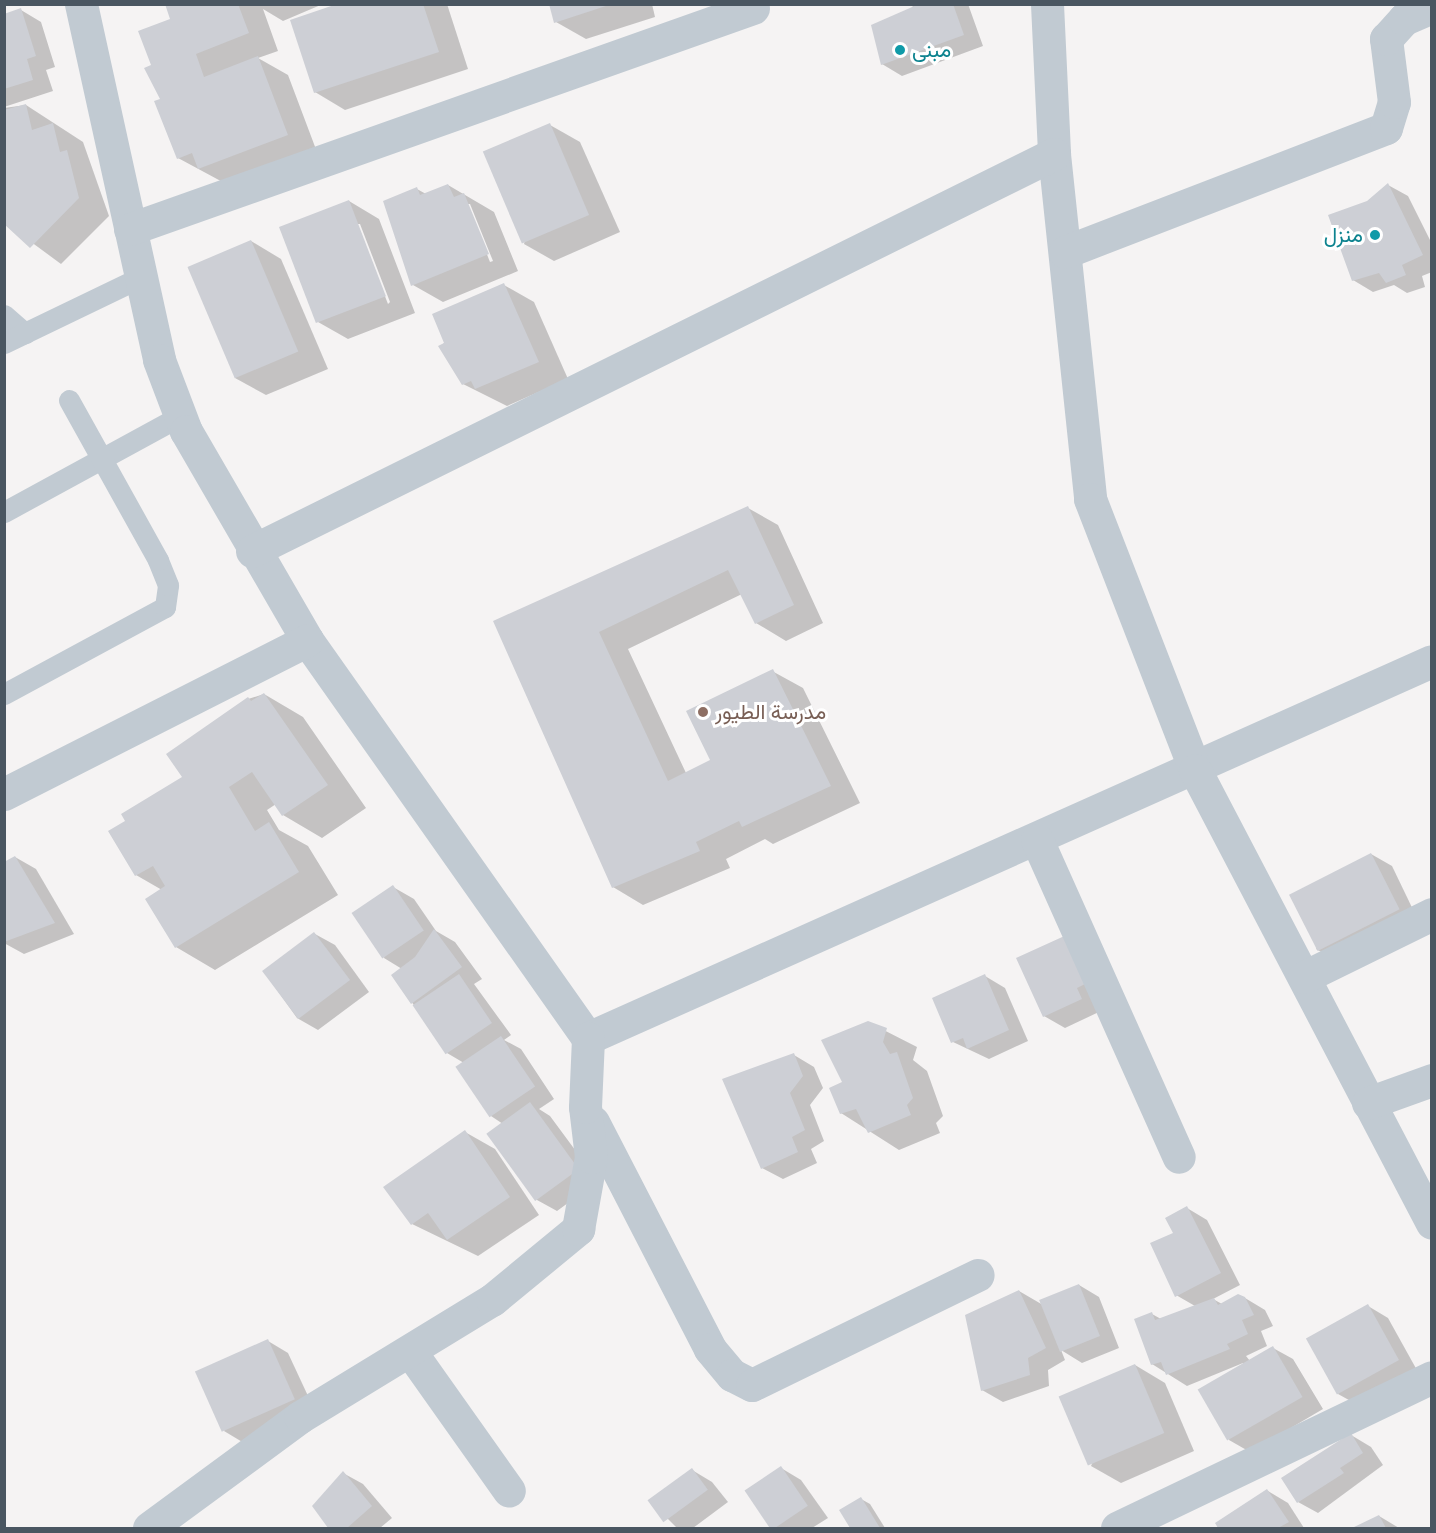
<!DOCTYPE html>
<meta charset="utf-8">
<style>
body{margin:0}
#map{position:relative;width:1436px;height:1533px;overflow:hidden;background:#f5f3f3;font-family:Raleway,Vazirmatn,sans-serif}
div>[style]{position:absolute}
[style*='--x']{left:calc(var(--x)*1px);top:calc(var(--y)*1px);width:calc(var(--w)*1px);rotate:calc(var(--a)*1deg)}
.shadow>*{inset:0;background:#0003}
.building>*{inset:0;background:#cdcfd5;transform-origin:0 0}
.service>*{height:21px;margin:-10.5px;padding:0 10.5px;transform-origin:10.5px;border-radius:10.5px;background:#c1cad2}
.minor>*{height:33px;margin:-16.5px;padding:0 16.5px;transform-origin:16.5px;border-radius:16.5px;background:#c1cad2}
.dots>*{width:16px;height:16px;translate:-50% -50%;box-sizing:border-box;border:3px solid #fff;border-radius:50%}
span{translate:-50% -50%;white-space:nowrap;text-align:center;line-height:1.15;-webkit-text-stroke:6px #fff;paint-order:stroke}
.culture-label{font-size:21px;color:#0d838f}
.left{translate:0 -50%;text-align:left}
.right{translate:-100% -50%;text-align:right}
.education-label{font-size:21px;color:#785e54}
.frame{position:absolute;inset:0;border:6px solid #4a5661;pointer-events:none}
</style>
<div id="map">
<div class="shadow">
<div style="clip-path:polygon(169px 4px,323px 4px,283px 21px,263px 9px,278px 51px,258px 58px,288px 75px,317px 152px,230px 186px,178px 158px,152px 66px,172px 20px)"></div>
<div style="clip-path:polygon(342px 4px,447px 4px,468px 69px,345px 110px,315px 92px)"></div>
<div style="clip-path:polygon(551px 4px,652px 4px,655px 17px,586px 39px,556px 22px)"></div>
<div style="clip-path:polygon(909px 4px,968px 4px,983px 46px,902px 76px,882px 64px,915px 8px)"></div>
<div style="clip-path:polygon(21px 10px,41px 22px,55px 67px,46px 70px,53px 91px,4px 107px,4px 15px)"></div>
<div style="clip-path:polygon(26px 105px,83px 142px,109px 216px,61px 264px,4px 222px,4px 108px)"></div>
<div style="clip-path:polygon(550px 125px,580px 142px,620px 232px,554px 261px,524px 244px)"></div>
<div style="clip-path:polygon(evenodd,448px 185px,494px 212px,518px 271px,443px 302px,413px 285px,417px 189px,426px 194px,448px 185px,467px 204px,470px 204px,493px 261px,490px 262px,467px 204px)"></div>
<div style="clip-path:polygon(1388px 185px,1408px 196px,1432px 244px,1432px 272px,1422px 276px,1425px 287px,1407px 293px,1394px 285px,1373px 292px,1353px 280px,1368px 203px)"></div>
<div style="clip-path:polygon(evenodd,349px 201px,379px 219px,415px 313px,348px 339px,318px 322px,349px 201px,357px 224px,360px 224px,390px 302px,388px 304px,357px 224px)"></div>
<div style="clip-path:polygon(251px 241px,281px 259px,328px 369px,266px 395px,235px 378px)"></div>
<div style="clip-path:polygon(504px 285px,534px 302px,568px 379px,507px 406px,463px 384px,440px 347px)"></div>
<div style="clip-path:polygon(748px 508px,778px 525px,823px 623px,786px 641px,756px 623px,742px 594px,628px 649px,686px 773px,712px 760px,772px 671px,803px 688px,860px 803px,773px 844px,765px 839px,726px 859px,730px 868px,643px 905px,613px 887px,495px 622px)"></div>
<div style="clip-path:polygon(264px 694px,303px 717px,366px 808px,322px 838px,283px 815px,276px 804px,267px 810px,279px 830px,308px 846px,338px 895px,215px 970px,176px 947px,147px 899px,162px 890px,136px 875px,128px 821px,184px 777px,248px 699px)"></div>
<div style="clip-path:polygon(1371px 854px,1392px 866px,1418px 920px,1336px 960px,1316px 949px)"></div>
<div style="clip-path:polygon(15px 857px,36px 869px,74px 934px,24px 954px,4px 943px,4px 864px)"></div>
<div style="clip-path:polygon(393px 887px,414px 899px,436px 931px,455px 942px,482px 979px,474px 984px,511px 1035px,504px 1040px,521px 1049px,554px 1099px,539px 1109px,550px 1116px,598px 1181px,557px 1211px,537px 1200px,503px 1124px,491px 1116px,464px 1063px,447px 1053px,393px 975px,402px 969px,384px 958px)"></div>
<div style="clip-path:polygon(315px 934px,335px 945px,369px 992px,318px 1030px,297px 1018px,265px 973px)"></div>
<div style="clip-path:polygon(1018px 959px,1113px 992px,1101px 1011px,1065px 1028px,1044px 1016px)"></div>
<div style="clip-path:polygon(985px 976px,1005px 988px,1028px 1041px,989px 1059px,953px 1042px,934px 999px)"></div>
<div style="clip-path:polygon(868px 1022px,917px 1047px,913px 1060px,927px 1071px,943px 1116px,936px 1123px,940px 1133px,899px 1150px,841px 1113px,844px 1083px)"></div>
<div style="clip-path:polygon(794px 1055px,814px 1067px,823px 1088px,810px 1105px,824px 1141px,811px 1149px,817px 1163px,783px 1179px,762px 1168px)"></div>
<div style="clip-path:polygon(465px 1132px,495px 1149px,539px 1215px,478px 1256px,412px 1224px)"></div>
<div style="clip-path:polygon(1187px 1208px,1207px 1220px,1240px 1285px,1213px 1299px,1222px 1304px,1245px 1298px,1265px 1310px,1273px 1326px,1261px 1331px,1267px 1346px,1246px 1356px,1250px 1361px,1273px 1348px,1293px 1359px,1323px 1409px,1250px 1452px,1229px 1440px,1243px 1363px,1187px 1386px,1152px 1364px,1152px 1314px,1161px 1319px,1195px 1306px,1176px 1295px,1175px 1233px)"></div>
<div style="clip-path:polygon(1079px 1285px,1099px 1297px,1119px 1348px,1082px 1363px,1061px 1350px,1065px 1360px,1048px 1370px,1049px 1386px,1003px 1402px,982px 1390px,1019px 1291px,1043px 1305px)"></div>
<div style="clip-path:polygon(1368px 1306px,1388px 1318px,1418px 1372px,1358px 1405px,1338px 1394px)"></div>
<div style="clip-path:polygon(268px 1341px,288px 1353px,315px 1411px,244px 1443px,224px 1431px)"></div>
<div style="clip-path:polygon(1135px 1365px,1165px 1383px,1194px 1451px,1121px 1483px,1091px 1466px)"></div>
<div style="clip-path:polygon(1351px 1435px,1371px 1447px,1383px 1465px,1318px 1513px,1298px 1502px)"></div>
<div style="clip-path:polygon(781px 1468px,801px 1480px,828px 1518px,812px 1528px,773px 1528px,747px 1491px)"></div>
<div style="clip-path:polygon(692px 1470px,712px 1482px,728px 1502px,693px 1528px,677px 1528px,650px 1501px)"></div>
<div style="clip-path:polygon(343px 1473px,363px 1484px,392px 1518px,380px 1528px,330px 1528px,314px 1506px)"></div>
<div style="clip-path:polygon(1268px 1491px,1288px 1503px,1304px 1528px,1220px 1528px,1217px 1524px)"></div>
<div style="clip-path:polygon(861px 1499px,870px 1504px,885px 1528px,851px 1528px,841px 1511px)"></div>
<div style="clip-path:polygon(1379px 1516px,1399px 1528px,1355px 1528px)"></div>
</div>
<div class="building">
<div style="clip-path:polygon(165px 4px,238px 4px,249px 33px,196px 54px,204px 77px,258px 56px,288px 135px,198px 169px,192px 153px,177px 159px,154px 101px,160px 99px,144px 68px,151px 65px,138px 31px,170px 19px)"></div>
<div style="clip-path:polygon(337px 4px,423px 4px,439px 52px,314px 93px,290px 20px)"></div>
<div style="clip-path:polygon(549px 4px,609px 4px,609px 5px,554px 23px)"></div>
<div style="clip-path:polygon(919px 4px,953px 4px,964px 35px,881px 65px,871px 25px)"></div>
<div style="clip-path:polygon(21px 8px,36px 56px,27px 59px,33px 80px,4px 89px,4px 14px)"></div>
<div style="clip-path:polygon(26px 104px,32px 130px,53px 123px,60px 152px,67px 150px,79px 198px,30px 248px,4px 224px,4px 110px)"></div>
<div style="left:550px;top:123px;width:100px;height:73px;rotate:67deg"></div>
<div style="clip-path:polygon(1388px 183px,1423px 255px,1402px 265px,1406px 275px,1386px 283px,1379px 273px,1352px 281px,1328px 215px,1367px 201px)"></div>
<div style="clip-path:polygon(448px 184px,454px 197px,464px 193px,489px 254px,411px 286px,383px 201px,417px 187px,420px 195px)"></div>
<div style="left:349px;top:200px;width:103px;height:75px;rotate:69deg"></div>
<div style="left:251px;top:240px;width:121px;height:69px;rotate:67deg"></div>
<div style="clip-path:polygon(504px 283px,539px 362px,475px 389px,471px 381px,462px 385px,438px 346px,444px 343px,432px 314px)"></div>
<div style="clip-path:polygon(748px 506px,794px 605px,755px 624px,728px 570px,599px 632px,668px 781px,710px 760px,686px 711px,773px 669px,831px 786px,742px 827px,739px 821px,696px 842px,700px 851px,612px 888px,493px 621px)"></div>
<div style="clip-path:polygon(264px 693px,328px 785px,282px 816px,252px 772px,229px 787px,255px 831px,269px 822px,299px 872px,175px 948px,145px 899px,165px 886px,153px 866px,135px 876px,108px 831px,125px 821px,121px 814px,182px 777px,166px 754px,248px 697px,251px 701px)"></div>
<div style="left:1371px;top:853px;width:63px;height:92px;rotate:63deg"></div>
<div style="clip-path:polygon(15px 856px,55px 923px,4px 942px,4px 862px)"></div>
<div style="left:393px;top:885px;width:55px;height:50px;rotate:56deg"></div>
<div style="clip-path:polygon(434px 929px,462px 967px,411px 1004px,391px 975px,415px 957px)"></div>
<div style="left:314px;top:932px;width:60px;height:65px;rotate:53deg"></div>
<div style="clip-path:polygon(1071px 933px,1093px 980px,1077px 988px,1082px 999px,1043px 1017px,1016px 958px)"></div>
<div style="left:459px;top:974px;width:59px;height:56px;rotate:56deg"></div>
<div style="clip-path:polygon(985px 974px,1009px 1030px,967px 1049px,963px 1038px,951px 1043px,932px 998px)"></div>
<div style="clip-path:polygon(868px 1021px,887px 1028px,883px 1042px,890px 1054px,897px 1052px,913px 1098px,907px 1105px,911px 1115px,868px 1133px,856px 1109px,840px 1114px,829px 1088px,842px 1082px,821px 1040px)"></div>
<div style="left:501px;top:1036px;width:61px;height:55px;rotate:56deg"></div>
<div style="clip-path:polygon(794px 1053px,803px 1076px,790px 1093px,805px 1130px,792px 1137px,798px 1152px,761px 1169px,722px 1079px)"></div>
<div style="left:530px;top:1102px;width:83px;height:54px;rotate:54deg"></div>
<div style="clip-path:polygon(465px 1130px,510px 1197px,447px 1240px,428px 1213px,411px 1225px,383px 1187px)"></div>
<div style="clip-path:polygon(1187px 1206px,1221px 1273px,1175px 1297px,1150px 1243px,1173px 1233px,1165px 1218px)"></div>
<div style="left:1079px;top:1284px;width:56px;height:43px;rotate:68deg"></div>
<div style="clip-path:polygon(1019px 1290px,1046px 1348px,1028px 1358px,1030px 1375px,981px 1391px,965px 1315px)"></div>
<div style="clip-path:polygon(1238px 1294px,1245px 1297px,1254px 1315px,1242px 1320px,1248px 1334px,1227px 1344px,1230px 1349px,1166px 1375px,1161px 1362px,1151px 1365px,1134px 1319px,1152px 1312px,1155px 1320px,1214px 1298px,1218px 1305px)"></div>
<div style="left:1368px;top:1304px;width:64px;height:71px;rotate:61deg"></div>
<div style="left:268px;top:1339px;width:66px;height:80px;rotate:66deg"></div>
<div style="left:1273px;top:1346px;width:59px;height:87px;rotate:60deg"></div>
<div style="left:1135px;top:1364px;width:75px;height:83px;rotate:67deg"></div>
<div style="clip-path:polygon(1351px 1433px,1363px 1453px,1340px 1468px,1344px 1473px,1297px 1503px,1281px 1478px)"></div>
<div style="left:781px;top:1466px;width:48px;height:44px;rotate:56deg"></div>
<div style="left:692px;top:1468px;width:27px;height:55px;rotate:54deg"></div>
<div style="clip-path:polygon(343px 1471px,372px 1506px,347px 1528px,328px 1528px,312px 1506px)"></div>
<div style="clip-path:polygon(1267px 1489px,1289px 1522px,1278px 1528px,1218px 1528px,1215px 1523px)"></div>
<div style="clip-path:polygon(861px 1497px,880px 1528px,850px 1528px,839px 1510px)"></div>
<div style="clip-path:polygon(1379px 1515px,1386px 1528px,1352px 1528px)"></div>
</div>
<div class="service">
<div style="--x:4;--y:315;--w:28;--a:41"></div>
<div style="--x:4;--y:343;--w:152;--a:-25.7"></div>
<div style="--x:4;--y:512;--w:200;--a:-28.6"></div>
<div style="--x:4;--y:694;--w:183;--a:-28.4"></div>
<div style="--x:165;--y:607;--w:22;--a:-82"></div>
<div style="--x:168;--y:585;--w:27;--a:-112"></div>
<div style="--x:158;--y:560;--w:183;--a:-119.1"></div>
</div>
<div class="minor">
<div style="--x:81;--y:4;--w:364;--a:77.6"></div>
<div style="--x:159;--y:360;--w:76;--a:69.2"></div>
<div style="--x:186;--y:431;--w:241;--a:59.9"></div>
<div style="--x:307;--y:640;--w:487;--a:54.8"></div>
<div style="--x:588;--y:1038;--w:924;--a:-24.07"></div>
<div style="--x:1047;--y:4;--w:150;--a:87.3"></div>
<div style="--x:1054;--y:154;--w:347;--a:84"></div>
<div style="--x:1090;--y:499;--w:291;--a:68.8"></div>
<div style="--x:1195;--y:770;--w:511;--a:62.38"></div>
<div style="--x:130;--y:229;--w:661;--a:-19.53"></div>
<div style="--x:1065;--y:252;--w:344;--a:-21.1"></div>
<div style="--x:1386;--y:128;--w:27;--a:-73"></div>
<div style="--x:1394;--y:102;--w:64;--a:-97.2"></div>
<div style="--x:1386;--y:39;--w:27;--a:-48"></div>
<div style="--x:1404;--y:19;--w:30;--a:-23"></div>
<div style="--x:252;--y:551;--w:895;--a:-26.34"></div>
<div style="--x:4;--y:794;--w:340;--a:-26.9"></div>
<div style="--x:1037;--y:840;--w:347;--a:65.9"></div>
<div style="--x:1304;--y:977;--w:143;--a:-26.2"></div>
<div style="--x:1368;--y:1103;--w:68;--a:-19.8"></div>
<div style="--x:593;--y:1122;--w:255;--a:62.7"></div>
<div style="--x:710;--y:1349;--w:34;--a:50"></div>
<div style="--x:732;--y:1375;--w:22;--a:27"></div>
<div style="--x:752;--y:1385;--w:251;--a:-26"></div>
<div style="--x:410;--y:1351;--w:171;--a:54.7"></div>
<div style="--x:149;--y:1528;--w:187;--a:-36.3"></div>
<div style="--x:300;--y:1417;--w:225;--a:-31.4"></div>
<div style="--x:492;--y:1300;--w:112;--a:-39.5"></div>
<div style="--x:578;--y:1229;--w:73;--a:-79.8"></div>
<div style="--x:591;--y:1157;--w:50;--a:-96.8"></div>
<div style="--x:585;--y:1107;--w:69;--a:-87.5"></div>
<div style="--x:1117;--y:1528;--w:349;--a:-25.6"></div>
</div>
<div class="dots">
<div style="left:900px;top:50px;background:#0f9aa8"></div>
<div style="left:1375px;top:235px;background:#0f9aa8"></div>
<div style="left:703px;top:712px;background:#8d6e63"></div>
</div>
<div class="culture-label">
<span class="left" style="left:912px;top:50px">مبنى</span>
<span class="right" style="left:1363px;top:235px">منزل</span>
</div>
<div class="education-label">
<span class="left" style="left:715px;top:712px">مدرسة الطيور</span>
</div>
<div class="frame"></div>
</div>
